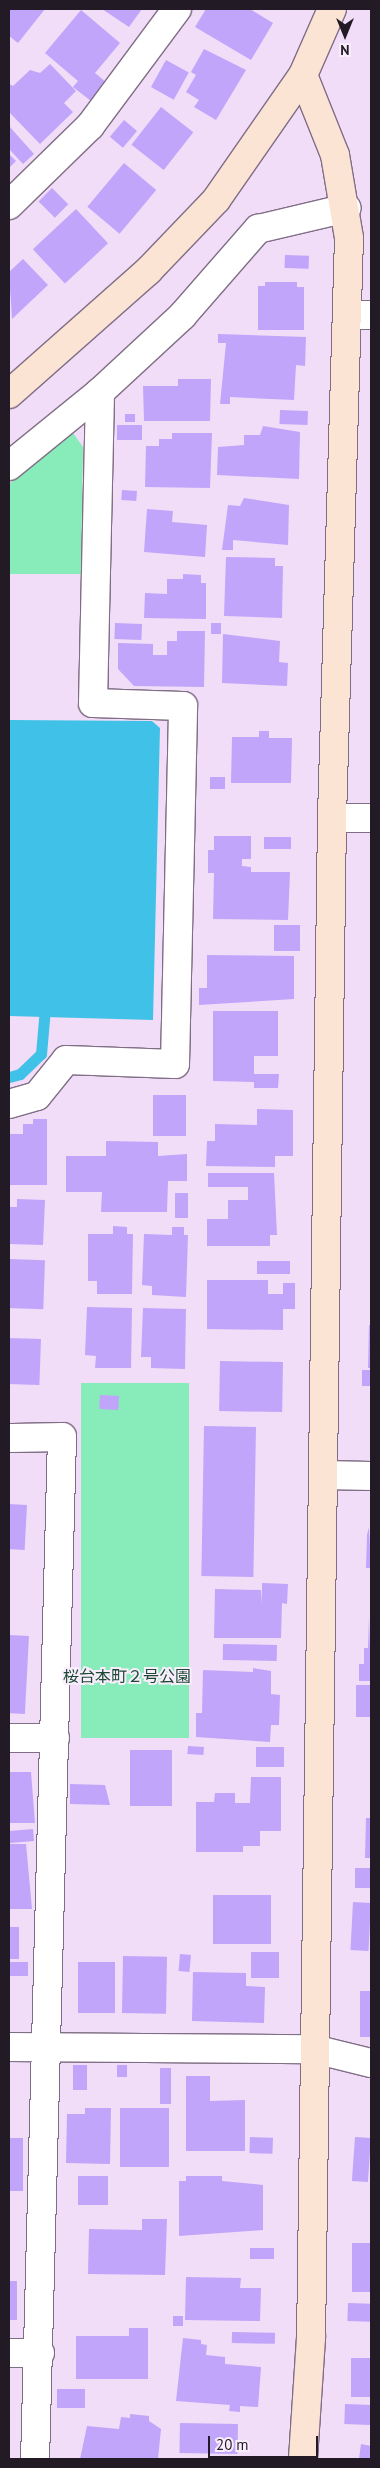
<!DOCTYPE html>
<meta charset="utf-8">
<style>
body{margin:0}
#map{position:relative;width:380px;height:2468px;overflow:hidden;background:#f1ddf7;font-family:"PT Sans","Noto Sans JP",sans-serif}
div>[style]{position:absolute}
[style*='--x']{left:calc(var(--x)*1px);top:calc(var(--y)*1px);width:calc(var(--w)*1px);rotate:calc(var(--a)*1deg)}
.green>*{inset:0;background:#88ebba;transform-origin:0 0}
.water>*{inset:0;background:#40c1e8}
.stream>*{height:11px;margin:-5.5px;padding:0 5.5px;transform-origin:5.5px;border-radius:5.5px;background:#40c1e8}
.building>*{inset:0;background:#c0a5fb;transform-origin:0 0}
.roads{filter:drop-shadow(1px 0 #806e85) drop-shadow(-1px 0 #806e85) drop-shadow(0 1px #806e85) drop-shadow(0 -1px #806e85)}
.street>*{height:28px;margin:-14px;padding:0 14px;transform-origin:14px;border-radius:14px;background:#fff}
.secondary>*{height:28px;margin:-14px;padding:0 14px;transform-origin:14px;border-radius:14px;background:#fce4d5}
span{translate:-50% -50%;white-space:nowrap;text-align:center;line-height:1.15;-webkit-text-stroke:4px #faeefd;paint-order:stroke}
.park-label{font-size:16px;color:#1c4934}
.frame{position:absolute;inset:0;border:10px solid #221b25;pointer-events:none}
.north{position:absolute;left:320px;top:10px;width:50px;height:50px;-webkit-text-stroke:4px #faeefd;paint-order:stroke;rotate:180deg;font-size:14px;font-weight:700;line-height:20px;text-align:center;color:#221b25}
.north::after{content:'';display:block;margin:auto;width:18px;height:22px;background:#221b25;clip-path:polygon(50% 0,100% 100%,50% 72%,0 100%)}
.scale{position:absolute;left:208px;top:2436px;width:110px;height:22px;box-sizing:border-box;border:2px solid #221b25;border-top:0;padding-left:6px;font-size:15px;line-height:18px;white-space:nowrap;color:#221b25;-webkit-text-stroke:4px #faeefd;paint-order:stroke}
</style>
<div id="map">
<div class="green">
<div style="clip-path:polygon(73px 433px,83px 447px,81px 574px,9px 574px,9px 484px)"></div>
<div style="left:81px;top:1383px;width:108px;height:355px"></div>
</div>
<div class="water">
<div style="clip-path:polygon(9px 720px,152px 721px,160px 728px,153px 1020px,9px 1016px)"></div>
</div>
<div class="stream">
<div style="--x:9;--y:1077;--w:11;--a:-15"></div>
<div style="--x:20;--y:1074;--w:29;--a:-44"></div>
<div style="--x:41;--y:1054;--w:46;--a:-85"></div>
</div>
<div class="building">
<div style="clip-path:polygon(9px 9px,45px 9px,18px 43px,9px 36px)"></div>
<div style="clip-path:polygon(102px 9px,142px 9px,129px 27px)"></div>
<div style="clip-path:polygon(206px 9px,250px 9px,273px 23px,251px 60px,195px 27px)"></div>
<div style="clip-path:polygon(81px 10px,120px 43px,95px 73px,107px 83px,91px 101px,73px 87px,78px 81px,45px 53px)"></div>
<div style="clip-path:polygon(204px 49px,246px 70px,216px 120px,194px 107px,199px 100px,186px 92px,196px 75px,191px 72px)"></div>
<div style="left:166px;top:60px;width:26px;height:31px;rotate:29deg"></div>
<div style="clip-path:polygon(50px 64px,76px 91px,64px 103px,73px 112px,40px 144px,9px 112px,9px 84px,13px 86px,30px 70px,40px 73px)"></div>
<div style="left:161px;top:107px;width:41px;height:48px;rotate:38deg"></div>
<div style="left:124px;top:120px;width:17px;height:22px;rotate:40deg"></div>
<div style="clip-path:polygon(9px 126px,34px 154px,23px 164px,9px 149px)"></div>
<div style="clip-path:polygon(9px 154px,16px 161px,9px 168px)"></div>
<div style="left:124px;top:163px;width:42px;height:57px;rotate:40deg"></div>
<div style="left:52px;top:188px;width:23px;height:19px;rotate:45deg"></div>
<div style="left:76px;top:209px;width:47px;height:59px;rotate:47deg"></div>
<div style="left:285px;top:255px;width:24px;height:13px;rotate:2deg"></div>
<div style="clip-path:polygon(23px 259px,48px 285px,12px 319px,9px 272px)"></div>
<div style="clip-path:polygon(265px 282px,297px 282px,297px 287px,304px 287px,304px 330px,258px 330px,258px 286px,265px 286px)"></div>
<div style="clip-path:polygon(218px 334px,306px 337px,305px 366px,296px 365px,294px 400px,230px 397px,230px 404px,220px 404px,226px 343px,218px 343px)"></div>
<div style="clip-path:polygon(178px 379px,211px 379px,210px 421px,144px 421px,143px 386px,178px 386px)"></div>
<div style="left:280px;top:410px;width:28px;height:14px;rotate:2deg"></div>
<div style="left:125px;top:414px;width:10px;height:8px"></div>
<div style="left:117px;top:425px;width:25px;height:15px"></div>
<div style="clip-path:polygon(263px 426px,300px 432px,299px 479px,217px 475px,218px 447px,244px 445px,244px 435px,260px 435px)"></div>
<div style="clip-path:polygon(172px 433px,212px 433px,210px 488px,145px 487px,146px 446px,159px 446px,159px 439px,172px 439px)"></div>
<div style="left:122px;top:490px;width:15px;height:10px;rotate:4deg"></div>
<div style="clip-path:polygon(244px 498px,289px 505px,288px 545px,233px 540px,233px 550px,222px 550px,228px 505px,240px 506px)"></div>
<div style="clip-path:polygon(147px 509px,173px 511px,172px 522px,207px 525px,205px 557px,144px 552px)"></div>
<div style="clip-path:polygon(226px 557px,275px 558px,275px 566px,283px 566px,282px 618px,224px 616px)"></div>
<div style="clip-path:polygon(183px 574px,201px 575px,201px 583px,206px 583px,206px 619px,144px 618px,145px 593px,167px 594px,167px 579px,183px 579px)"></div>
<div style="left:115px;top:623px;width:27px;height:16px;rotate:2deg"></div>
<div style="left:211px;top:623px;width:10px;height:11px"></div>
<div style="clip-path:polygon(177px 631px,205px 631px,204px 687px,134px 686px,118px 669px,118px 643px,153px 644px,153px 655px,167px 655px,167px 641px,177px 641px)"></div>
<div style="clip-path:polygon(223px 634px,280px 641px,279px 662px,288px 663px,287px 686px,222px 683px)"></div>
<div style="clip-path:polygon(259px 731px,269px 731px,269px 738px,292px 738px,291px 783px,231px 783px,232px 737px,259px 737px)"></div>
<div style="left:210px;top:777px;width:15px;height:12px"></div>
<div style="clip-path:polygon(214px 836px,251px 836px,251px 859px,242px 859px,242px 866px,251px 867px,251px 872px,290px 872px,288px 920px,213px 919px,214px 873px,208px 873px,208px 850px,214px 850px)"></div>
<div style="left:264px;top:837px;width:27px;height:12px"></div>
<div style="left:274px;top:925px;width:26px;height:26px"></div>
<div style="clip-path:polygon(207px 955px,294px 956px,294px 999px,199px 1005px,199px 988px,207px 988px)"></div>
<div style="clip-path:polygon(213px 1011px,278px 1011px,278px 1056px,254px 1056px,254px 1074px,279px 1074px,278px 1088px,254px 1088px,254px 1082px,213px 1081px)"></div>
<div style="left:153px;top:1095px;width:33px;height:41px"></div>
<div style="clip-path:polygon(257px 1109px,293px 1110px,293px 1156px,275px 1156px,275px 1167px,206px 1166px,207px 1141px,215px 1141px,215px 1124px,257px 1125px)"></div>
<div style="clip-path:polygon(33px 1119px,47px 1119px,47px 1185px,9px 1185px,9px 1134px,23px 1134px,23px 1124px,33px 1124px)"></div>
<div style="clip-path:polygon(106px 1141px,158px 1142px,158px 1156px,187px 1154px,187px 1181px,168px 1181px,167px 1212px,101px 1212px,102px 1192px,66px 1192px,66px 1156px,106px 1156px)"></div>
<div style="clip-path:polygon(208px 1173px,274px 1173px,277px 1235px,270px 1235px,270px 1246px,207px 1246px,207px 1219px,228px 1219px,228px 1200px,248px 1200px,248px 1187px,208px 1187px)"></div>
<div style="left:175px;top:1193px;width:13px;height:25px"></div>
<div style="clip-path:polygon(17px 1199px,45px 1200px,43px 1245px,9px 1244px,9px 1207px,17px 1207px)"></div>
<div style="clip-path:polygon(113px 1226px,127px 1227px,127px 1234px,133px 1234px,132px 1294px,97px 1294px,97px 1281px,88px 1281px,88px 1234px,113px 1234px)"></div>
<div style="clip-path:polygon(172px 1227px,184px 1227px,184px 1235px,188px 1235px,186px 1297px,152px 1295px,152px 1286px,142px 1285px,144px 1234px,172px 1235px)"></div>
<div style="left:9px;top:1259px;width:36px;height:49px;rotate:2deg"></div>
<div style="left:257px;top:1261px;width:33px;height:13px"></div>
<div style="clip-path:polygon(207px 1280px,268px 1280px,268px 1294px,283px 1294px,283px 1283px,295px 1283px,295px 1309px,283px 1309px,283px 1330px,207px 1329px)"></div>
<div style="clip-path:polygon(87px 1307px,132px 1308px,131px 1368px,95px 1368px,96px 1356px,85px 1355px)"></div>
<div style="clip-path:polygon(143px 1308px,186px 1309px,185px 1369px,151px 1368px,151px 1357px,141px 1357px)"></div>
<div style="clip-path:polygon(369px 1325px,371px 1325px,371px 1368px,368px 1368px)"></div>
<div style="left:9px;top:1338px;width:32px;height:46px;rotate:2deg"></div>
<div style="left:220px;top:1361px;width:63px;height:50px;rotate:1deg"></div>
<div style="left:362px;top:1370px;width:9px;height:16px"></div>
<div style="left:100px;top:1395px;width:19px;height:14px;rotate:3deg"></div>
<div style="left:204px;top:1426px;width:52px;height:150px;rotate:1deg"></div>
<div style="left:9px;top:1504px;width:18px;height:45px;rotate:3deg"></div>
<div style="clip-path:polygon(369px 1527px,371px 1568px,366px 1568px,367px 1535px)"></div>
<div style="clip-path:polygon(262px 1583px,288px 1584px,287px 1604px,282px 1603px,281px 1638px,214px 1638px,215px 1589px,261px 1590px,262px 1604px)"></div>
<div style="clip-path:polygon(369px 1616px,371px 1681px,359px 1681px,359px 1664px,364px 1664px,364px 1648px,368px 1648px)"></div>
<div style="left:9px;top:1635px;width:20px;height:78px;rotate:3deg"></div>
<div style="left:223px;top:1644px;width:54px;height:16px;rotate:1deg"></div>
<div style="clip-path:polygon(253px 1668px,271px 1671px,271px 1694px,280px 1695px,279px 1725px,271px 1725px,270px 1742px,196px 1737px,196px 1713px,202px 1713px,203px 1670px,253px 1672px)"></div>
<div style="left:356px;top:1685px;width:15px;height:32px"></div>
<div style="left:188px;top:1746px;width:16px;height:8px;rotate:4deg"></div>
<div style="left:256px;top:1747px;width:28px;height:20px"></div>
<div style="left:130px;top:1750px;width:42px;height:56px"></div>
<div style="clip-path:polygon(9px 1772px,31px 1772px,35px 1823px,9px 1823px)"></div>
<div style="clip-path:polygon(251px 1777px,281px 1777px,281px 1831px,260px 1831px,260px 1846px,243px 1846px,243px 1852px,196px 1852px,196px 1802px,214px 1802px,215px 1793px,235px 1793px,235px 1803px,250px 1803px)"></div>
<div style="clip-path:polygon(70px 1784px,105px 1785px,110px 1805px,70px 1804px)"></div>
<div style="clip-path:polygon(366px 1818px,371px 1818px,371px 1858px,365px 1858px)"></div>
<div style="left:33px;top:1829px;width:12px;height:24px;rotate:85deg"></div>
<div style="clip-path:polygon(9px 1844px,26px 1844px,32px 1909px,9px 1909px)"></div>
<div style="left:355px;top:1868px;width:16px;height:20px"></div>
<div style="left:213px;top:1895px;width:58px;height:49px"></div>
<div style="left:353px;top:1902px;width:18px;height:48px;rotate:3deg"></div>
<div style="left:9px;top:1927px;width:10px;height:32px"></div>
<div style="left:251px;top:1952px;width:28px;height:26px"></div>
<div style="left:180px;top:1954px;width:11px;height:17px;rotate:5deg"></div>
<div style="left:123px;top:1956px;width:44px;height:57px;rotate:1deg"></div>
<div style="left:9px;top:1962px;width:19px;height:14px"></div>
<div style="left:78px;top:1962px;width:37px;height:51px"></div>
<div style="clip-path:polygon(193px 1972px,246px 1973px,246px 1986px,265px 1987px,264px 2023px,192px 2021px)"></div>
<div style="left:360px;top:1991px;width:11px;height:46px"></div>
<div style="left:73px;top:2065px;width:14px;height:25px"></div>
<div style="left:117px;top:2065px;width:10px;height:12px"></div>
<div style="left:160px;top:2068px;width:11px;height:36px"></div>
<div style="clip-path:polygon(186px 2076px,210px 2076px,210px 2101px,245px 2100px,245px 2151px,186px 2151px)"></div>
<div style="clip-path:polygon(85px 2108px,111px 2108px,110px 2164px,66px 2163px,67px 2114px,85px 2114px)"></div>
<div style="left:120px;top:2108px;width:49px;height:59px"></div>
<div style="left:250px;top:2137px;width:23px;height:16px;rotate:2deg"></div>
<div style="left:355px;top:2137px;width:16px;height:44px;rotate:4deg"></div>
<div style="left:9px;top:2138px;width:14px;height:53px"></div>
<div style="left:78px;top:2176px;width:30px;height:29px"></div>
<div style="clip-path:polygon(186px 2176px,222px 2176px,222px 2181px,263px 2185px,263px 2230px,179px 2236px,179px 2181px,186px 2181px)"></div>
<div style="clip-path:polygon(142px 2219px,167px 2219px,165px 2275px,88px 2274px,89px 2229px,142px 2230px)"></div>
<div style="left:352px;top:2243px;width:19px;height:49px"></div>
<div style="left:250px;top:2248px;width:24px;height:11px"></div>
<div style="clip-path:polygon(186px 2277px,241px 2278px,240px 2288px,261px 2288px,260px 2321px,185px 2320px)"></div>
<div style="left:9px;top:2281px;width:8px;height:39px"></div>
<div style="left:348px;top:2303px;width:23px;height:18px;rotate:2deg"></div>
<div style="left:173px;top:2316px;width:10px;height:10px"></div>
<div style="clip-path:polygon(129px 2328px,148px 2328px,148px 2379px,76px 2379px,76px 2336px,129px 2336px)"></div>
<div style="left:232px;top:2332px;width:43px;height:11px;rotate:1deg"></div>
<div style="clip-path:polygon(183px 2338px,201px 2340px,201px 2344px,207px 2345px,206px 2355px,225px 2357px,225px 2364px,261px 2367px,258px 2407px,240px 2406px,240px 2412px,229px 2411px,230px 2405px,176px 2401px)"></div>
<div style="left:351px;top:2358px;width:20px;height:39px"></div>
<div style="left:57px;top:2389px;width:28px;height:19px"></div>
<div style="left:345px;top:2404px;width:26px;height:20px;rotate:2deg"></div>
<div style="clip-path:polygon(130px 2414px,149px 2416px,149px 2421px,161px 2429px,158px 2459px,80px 2459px,87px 2426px,119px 2429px,121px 2417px,130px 2418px)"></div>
<div style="left:180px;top:2423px;width:58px;height:30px;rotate:1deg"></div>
<div style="clip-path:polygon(361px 2444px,371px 2446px,371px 2459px,359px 2459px)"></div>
</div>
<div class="roads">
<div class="street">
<div style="--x:9;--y:205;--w:113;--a:-44.3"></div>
<div style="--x:90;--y:126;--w:146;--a:-53.4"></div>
<div style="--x:348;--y:315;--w:23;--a:0"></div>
<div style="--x:9;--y:466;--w:117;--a:-39.1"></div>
<div style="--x:100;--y:392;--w:112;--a:-42.8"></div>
<div style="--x:182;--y:316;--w:116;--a:-48.9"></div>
<div style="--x:258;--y:229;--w:91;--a:-13.3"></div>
<div style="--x:332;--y:818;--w:39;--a:0"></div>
<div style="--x:9;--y:1104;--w:29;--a:-16"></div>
<div style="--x:37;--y:1096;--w:46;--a:-51.1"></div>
<div style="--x:66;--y:1060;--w:109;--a:2.1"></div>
<div style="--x:175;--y:1064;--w:358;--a:-88.7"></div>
<div style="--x:183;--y:706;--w:90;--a:-178.1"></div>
<div style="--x:93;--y:703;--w:311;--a:-88.7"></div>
<div style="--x:9;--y:1438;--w:53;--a:-1.1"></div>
<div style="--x:62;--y:1437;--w:1022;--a:91.51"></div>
<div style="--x:326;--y:1475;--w:45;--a:1.3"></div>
<div style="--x:9;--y:1738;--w:46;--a:0"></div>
<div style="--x:9;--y:2047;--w:305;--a:0.4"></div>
<div style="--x:314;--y:2049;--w:59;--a:13.8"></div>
<div style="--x:9;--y:2353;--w:31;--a:0"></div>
</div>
<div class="secondary">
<div style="--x:303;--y:75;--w:86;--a:68.2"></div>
<div style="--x:335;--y:155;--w:84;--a:80.4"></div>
<div style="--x:349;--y:238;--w:580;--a:91.68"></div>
<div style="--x:332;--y:818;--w:1520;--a:90.79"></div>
<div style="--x:311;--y:2338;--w:121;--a:93.8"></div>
<div style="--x:9;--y:394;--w:186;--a:-41.5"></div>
<div style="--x:148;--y:271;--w:98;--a:-46.2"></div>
<div style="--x:216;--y:200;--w:152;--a:-55.2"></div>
<div style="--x:303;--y:75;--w:72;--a:-66.3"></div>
</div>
</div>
<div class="park-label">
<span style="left:127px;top:1676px">桜台本町２号公園</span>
</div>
<div class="frame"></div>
<div class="north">N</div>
<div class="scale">20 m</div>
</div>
